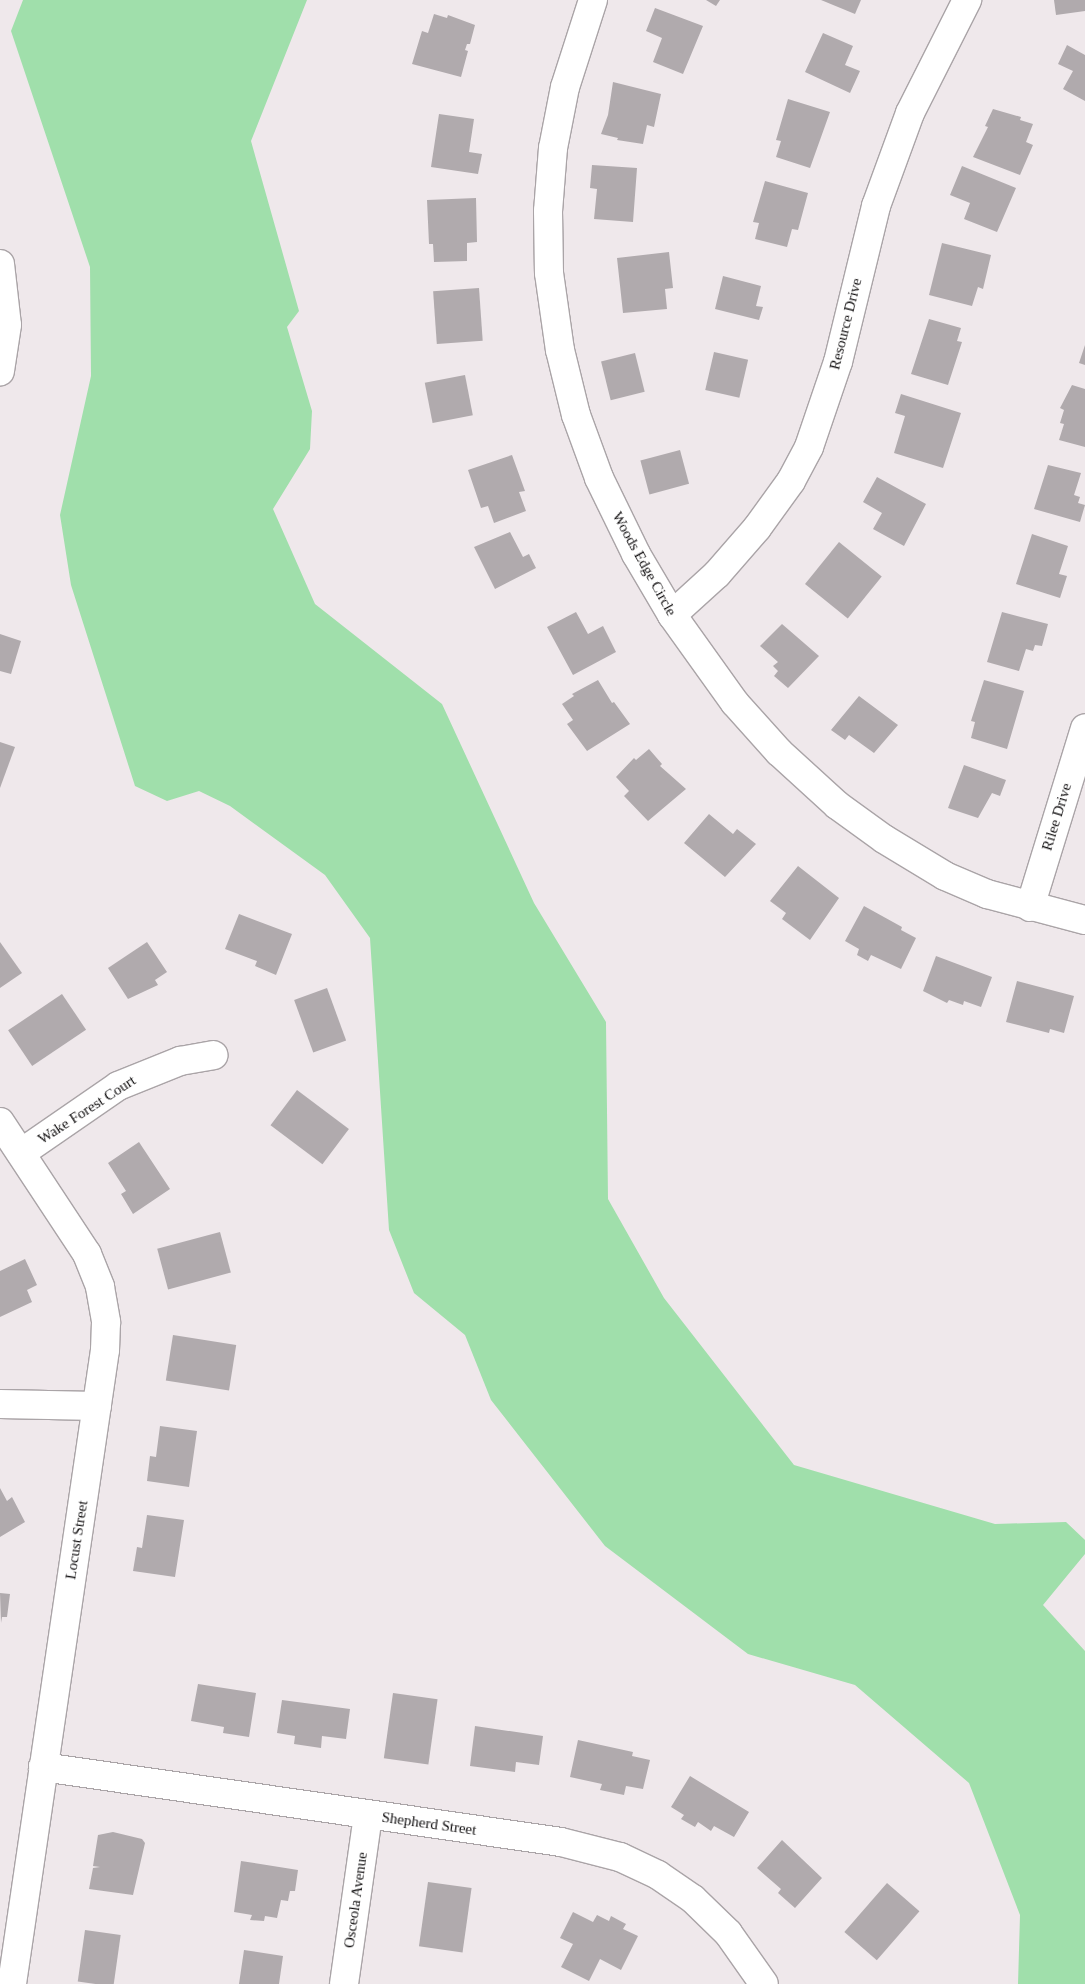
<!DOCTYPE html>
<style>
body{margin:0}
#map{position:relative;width:1085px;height:1984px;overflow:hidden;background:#efe8eb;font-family:Georgia,serif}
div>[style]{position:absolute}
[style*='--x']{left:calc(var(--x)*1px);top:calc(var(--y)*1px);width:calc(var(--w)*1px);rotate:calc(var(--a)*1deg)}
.green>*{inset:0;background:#a0dfab}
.building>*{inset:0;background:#b0aaad;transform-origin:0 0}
.roads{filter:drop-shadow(1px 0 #aaa4a7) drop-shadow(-1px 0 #aaa4a7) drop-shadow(0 1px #aaa4a7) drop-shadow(0 -1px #aaa4a7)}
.minor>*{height:28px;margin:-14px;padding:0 14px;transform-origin:14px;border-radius:14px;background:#fff}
span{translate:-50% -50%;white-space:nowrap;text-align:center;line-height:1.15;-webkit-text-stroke:4px #fff;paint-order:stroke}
.street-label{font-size:15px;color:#0e0c0d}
</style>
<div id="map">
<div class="green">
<div style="clip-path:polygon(23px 0,307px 0,251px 141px,299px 311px,287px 327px,312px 411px,310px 449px,273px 509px,315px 604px,442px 704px,534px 903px,606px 1022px,608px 1199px,664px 1298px,794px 1465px,995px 1524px,1066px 1522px,1085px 1540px,1085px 1554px,1043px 1605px,1085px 1651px,1085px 1984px,1018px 1984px,1020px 1915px,969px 1783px,855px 1685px,748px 1654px,605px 1546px,491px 1400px,465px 1335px,414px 1293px,389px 1230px,370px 938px,325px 875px,230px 806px,199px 791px,167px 801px,135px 786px,71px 585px,60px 515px,91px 376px,90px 267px,11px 31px)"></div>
</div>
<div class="building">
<div style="clip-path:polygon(706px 0,720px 0,716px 6px)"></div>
<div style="clip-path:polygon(821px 0,861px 0,855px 14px)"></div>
<div style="clip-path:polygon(1054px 0,1085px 0,1085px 11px,1056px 15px)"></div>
<div style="clip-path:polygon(655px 8px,703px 26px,683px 74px,653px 62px,662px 38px,646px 31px)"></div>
<div style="clip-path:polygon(434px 14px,447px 18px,448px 15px,475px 25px,470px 44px,467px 44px,465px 50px,468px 51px,461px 77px,412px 64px,422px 31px,428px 33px)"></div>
<div style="clip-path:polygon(823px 33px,853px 46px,845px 65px,860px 71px,850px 93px,805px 72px)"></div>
<div style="clip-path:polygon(1067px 45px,1085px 55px,1085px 101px,1063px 89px,1073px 71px,1058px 64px)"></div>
<div style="clip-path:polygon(613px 82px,661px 94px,654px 127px,647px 125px,643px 144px,617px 140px,618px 138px,601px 134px,608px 115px)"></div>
<div style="clip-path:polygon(788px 99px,830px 112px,810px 168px,776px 157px,781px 141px,776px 140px)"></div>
<div style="clip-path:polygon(993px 109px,1021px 117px,1020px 120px,1033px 124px,1026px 142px,1033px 145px,1020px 175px,973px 157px,988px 127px,985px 126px)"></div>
<div style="clip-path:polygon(439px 114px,474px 119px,469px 152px,482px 154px,478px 174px,431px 167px)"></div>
<div style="clip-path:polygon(592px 165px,637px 168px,633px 222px,594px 219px,597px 189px,590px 188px)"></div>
<div style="clip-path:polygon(962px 166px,1016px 188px,997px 232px,964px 219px,970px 203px,950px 195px)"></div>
<div style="clip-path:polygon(765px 181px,808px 193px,798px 230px,792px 229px,787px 247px,755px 239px,759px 223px,753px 222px)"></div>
<div style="clip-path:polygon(476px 198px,477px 242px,467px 243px,467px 261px,434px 262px,433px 244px,429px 244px,427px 200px)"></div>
<div style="clip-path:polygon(942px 243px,991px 255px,983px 289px,978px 287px,972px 306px,929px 295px)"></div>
<div style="clip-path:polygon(669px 252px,673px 288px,665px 289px,667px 309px,623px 313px,617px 258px)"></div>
<div style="clip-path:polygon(723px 276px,761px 286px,756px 306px,763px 307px,759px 320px,715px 309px)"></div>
<div style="left:479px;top:288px;width:53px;height:46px;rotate:86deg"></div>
<div style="clip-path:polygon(929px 319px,961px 328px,957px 341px,962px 342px,948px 385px,911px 374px)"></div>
<div style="clip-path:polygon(1085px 345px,1085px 365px,1079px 363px)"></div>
<div style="left:714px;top:352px;width:35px;height:39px;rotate:13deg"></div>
<div style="left:635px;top:353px;width:40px;height:35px;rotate:76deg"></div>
<div style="left:465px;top:375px;width:41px;height:41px;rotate:79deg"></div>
<div style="clip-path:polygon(1072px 385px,1085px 389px,1085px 447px,1059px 440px,1064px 424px,1060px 423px,1064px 410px,1060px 408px)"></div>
<div style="clip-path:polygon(901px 394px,961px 413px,943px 468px,894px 453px,905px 416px,895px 413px)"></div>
<div style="left:680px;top:450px;width:35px;height:41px;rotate:75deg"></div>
<div style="clip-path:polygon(512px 455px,525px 491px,519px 492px,526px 511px,494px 523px,488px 506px,481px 508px,468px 470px)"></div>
<div style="clip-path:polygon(1048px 465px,1081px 473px,1074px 495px,1080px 497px,1078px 503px,1085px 505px,1080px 522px,1034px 509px)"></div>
<div style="clip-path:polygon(877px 477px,926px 504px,904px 546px,873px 529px,882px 513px,863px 502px)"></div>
<div style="clip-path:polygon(510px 532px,523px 557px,529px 554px,536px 568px,495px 589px,474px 547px)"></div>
<div style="clip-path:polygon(1032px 534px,1068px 546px,1059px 574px,1067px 576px,1060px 598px,1016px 584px)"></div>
<div style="left:839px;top:542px;width:55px;height:54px;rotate:39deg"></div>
<div style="clip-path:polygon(576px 612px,588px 634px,603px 626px,616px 652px,573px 675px,547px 627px)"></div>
<div style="clip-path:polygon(1002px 612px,1048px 624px,1042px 646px,1035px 645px,1033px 651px,1026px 649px,1019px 671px,987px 662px)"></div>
<div style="clip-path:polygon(782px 624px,819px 656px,788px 688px,774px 676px,778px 671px,773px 666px,778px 662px,760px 646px)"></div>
<div style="clip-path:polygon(0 634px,21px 641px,11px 674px,0 671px)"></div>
<div style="clip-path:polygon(598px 680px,612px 703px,614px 702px,630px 724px,587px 751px,567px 724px,573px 720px,562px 704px,574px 696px,572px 694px)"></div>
<div style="clip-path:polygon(984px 680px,1024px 691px,1007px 749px,971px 738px,975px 722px,971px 721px)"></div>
<div style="clip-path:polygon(859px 696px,898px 725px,874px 753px,849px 735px,845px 740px,831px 730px)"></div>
<div style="clip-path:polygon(0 742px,15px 747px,0 788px)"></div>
<div style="clip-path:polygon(649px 749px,662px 764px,660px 766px,686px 789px,648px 821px,624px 796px,629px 791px,616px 777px,634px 758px,636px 760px)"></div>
<div style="clip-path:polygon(964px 765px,1006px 780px,1000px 796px,992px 793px,978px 818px,948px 808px)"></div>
<div style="clip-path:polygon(709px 814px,733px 834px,737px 829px,756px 844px,725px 877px,684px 843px)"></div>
<div style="clip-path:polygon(798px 866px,839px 898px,810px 940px,782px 919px,786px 913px,770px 901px)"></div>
<div style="clip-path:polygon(864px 906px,902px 927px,901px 930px,916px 938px,901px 969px,871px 955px,868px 961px,857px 955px,859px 949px,845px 941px)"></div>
<div style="clip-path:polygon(239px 914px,292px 934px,276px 975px,255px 966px,257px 961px,225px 949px)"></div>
<div style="clip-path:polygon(0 942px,22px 973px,0 988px)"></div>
<div style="clip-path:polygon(147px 942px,167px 972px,155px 980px,158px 985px,128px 999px,108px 968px)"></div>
<div style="clip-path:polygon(936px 956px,992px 977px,981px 1007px,964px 1001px,963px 1005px,949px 1000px,947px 1003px,923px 991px)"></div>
<div style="clip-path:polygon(1017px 981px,1074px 996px,1064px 1033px,1050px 1029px,1049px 1033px,1006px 1022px)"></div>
<div style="left:327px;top:988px;width:56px;height:35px;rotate:70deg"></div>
<div style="left:62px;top:994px;width:43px;height:65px;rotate:56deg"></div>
<div style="left:297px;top:1090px;width:65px;height:44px;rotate:37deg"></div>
<div style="clip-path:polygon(139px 1142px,170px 1189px,133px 1214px,121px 1194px,126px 1191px,108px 1163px)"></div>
<div style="left:220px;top:1232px;width:42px;height:65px;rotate:75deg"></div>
<div style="clip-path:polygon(25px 1259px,37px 1285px,27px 1290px,32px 1302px,0 1317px,0 1271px)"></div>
<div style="left:173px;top:1335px;width:64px;height:46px;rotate:9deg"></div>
<div style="clip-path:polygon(160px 1426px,197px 1431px,189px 1487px,147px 1481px,150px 1456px,156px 1457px)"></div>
<div style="clip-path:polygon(0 1488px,7px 1501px,12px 1497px,25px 1522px,0 1537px)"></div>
<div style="clip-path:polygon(147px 1515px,184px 1520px,175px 1577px,133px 1571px,137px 1547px,142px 1548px)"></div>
<div style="clip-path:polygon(0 1593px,10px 1594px,7px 1617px,2px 1617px,1px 1623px)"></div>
<div style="clip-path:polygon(198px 1684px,256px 1693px,249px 1737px,223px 1733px,224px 1727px,191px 1721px)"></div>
<div style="left:393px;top:1693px;width:45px;height:66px;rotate:8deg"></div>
<div style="clip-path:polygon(282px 1700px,350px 1709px,346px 1739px,322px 1736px,321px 1748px,294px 1744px,295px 1736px,277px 1733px)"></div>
<div style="clip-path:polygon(475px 1726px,543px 1736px,539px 1765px,516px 1762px,515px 1772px,470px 1766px)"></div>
<div style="clip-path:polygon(578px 1740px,633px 1752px,632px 1756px,650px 1760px,643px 1789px,626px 1786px,624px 1795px,600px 1790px,602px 1784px,570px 1777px)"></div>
<div style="clip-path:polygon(690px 1776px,749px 1812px,734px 1837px,714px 1826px,711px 1831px,698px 1822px,695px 1827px,681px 1819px,684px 1815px,671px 1807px)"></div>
<div style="clip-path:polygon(113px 1832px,142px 1839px,145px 1843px,133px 1895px,89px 1889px,93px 1868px,100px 1867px,93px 1866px,98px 1835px)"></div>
<div style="clip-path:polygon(782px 1840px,822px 1878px,795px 1908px,778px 1893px,781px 1889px,757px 1868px)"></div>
<div style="clip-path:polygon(241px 1861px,298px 1870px,295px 1891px,290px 1891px,288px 1901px,281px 1900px,277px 1918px,265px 1916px,264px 1921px,250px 1920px,252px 1915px,234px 1912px)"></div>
<div style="left:428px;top:1882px;width:44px;height:65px;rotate:8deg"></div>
<div style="left:887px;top:1883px;width:43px;height:65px;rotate:41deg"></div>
<div style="clip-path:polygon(573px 1912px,593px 1922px,597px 1915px,609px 1921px,611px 1916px,626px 1924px,623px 1929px,638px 1936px,621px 1970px,600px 1959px,589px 1981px,561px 1967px,573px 1944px,560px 1938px)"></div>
<div style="left:85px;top:1930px;width:36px;height:52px;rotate:8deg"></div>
<div style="clip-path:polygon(244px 1950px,283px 1956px,279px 1984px,239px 1984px)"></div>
</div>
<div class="roads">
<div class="minor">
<div style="--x:593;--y:0;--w:91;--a:107.8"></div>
<div style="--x:565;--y:87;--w:62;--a:101.1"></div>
<div style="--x:553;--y:148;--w:63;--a:94.5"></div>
<div style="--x:548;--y:211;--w:62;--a:89.1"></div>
<div style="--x:549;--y:273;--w:78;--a:81.9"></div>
<div style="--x:560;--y:350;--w:67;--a:76.2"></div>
<div style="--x:576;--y:415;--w:67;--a:69.9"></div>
<div style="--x:599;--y:478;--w:85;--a:64"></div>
<div style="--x:636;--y:554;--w:71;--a:59.5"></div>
<div style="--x:672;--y:615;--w:108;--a:54.4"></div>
<div style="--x:735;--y:703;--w:66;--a:48.1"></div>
<div style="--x:779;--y:752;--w:79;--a:42.4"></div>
<div style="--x:837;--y:805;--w:58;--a:35.9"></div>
<div style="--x:884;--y:839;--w:71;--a:31.2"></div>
<div style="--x:945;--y:876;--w:46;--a:23.2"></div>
<div style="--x:987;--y:894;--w:101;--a:14.9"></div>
<div style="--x:0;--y:264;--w:61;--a:83.5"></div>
<div style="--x:7;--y:325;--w:47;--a:98.7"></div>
<div style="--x:672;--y:615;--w:61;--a:-42.3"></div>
<div style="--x:717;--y:574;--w:61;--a:-49"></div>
<div style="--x:757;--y:528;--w:58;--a:-54.1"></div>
<div style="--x:791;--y:481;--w:38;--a:-62"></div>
<div style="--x:809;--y:447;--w:90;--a:-71.2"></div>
<div style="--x:838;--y:362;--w:161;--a:-76.3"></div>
<div style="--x:876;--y:206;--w:99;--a:-69.9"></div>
<div style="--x:910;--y:113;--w:127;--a:-63.2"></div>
<div style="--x:1030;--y:907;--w:187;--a:-72.9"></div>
<div style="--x:0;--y:1122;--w:158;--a:56.6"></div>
<div style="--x:87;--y:1254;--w:35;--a:68"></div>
<div style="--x:100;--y:1287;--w:36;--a:80"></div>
<div style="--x:106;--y:1322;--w:28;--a:92"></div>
<div style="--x:105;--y:1350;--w:641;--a:98.35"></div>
<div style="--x:21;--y:1153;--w:118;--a:-34.6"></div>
<div style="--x:118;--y:1086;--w:67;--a:-22"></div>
<div style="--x:180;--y:1061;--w:34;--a:-10"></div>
<div style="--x:0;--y:1404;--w:97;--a:1.2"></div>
<div style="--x:43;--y:1767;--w:523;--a:8.24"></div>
<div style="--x:561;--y:1842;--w:61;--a:14.3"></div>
<div style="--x:620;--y:1857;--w:42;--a:25.3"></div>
<div style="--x:658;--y:1875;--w:42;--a:34.4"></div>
<div style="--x:693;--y:1899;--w:49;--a:44.2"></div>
<div style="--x:728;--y:1933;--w:62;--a:54.8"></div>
<div style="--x:344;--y:1984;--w:170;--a:-81.9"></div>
</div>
</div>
<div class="street-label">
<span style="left:846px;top:324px;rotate:-76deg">Resource Drive</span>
<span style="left:644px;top:564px;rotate:61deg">Woods Edge Circle</span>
<span style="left:1057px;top:817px;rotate:-73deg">Rilee Drive</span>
<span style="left:87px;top:1110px;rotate:-33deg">Wake Forest Court</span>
<span style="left:77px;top:1540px;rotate:-81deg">Locust Street</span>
<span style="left:429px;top:1824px;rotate:8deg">Shepherd Street</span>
<span style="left:356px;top:1900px;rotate:-82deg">Osceola Avenue</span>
</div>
</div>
